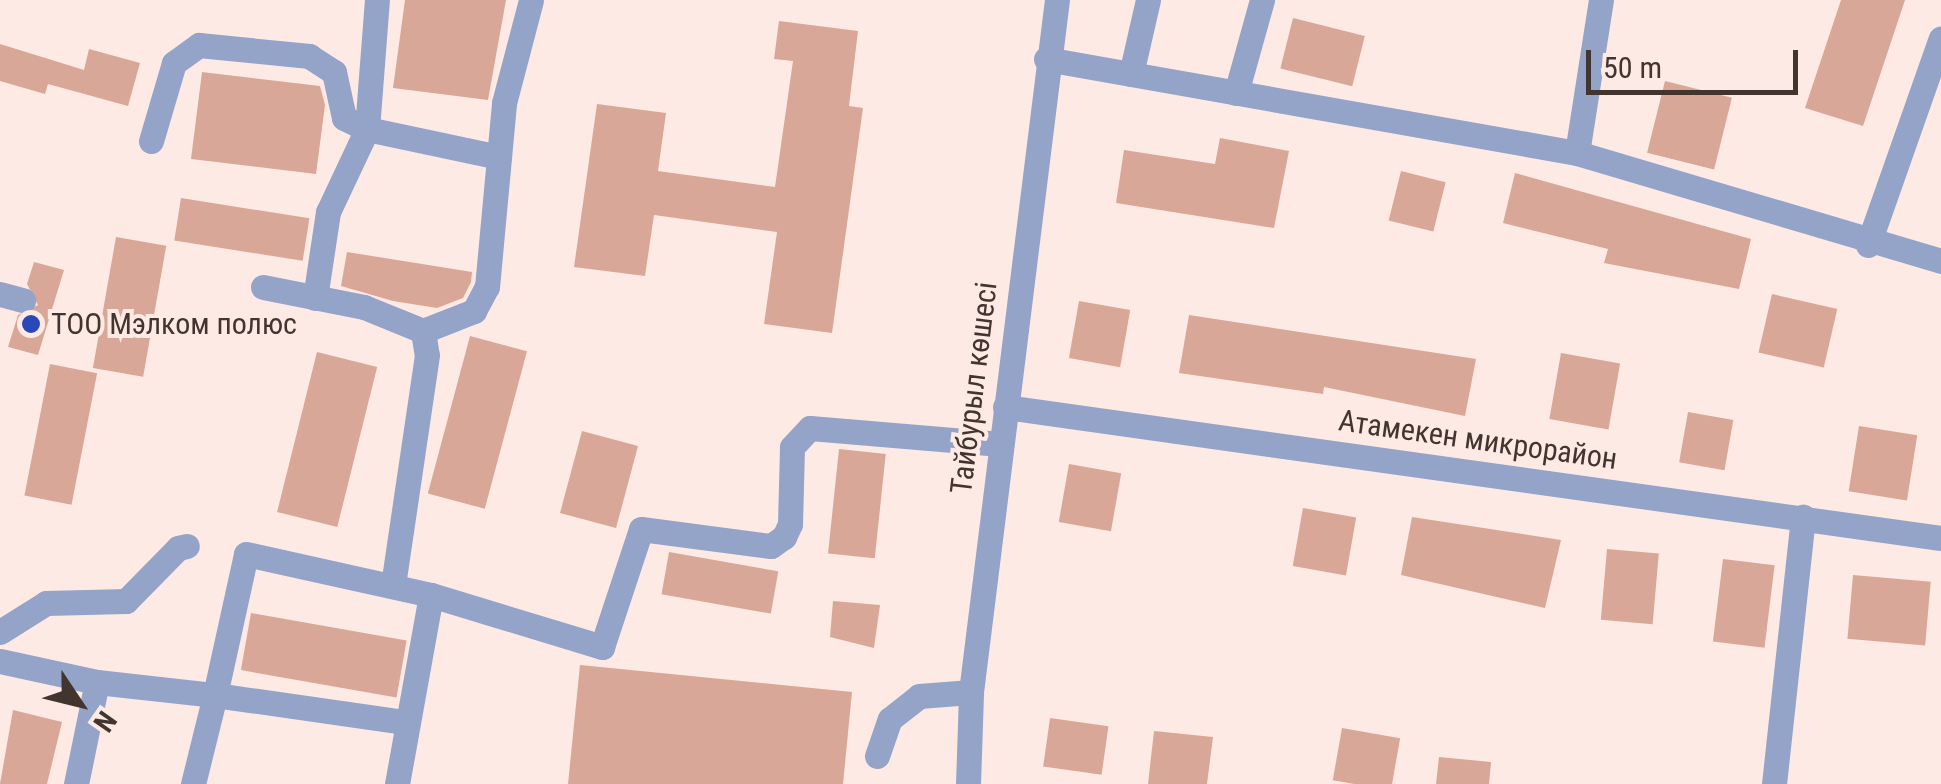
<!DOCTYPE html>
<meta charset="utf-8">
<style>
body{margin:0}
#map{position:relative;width:1941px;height:784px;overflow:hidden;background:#feeae4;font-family:"Roboto Condensed",sans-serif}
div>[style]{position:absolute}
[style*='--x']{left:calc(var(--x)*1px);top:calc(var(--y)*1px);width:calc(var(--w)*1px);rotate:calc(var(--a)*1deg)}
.building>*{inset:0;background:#d9a797;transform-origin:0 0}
.minor>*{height:25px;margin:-12.5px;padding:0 12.5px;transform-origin:12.5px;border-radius:12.5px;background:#94a3c8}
.dots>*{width:28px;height:28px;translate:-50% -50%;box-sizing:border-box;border:5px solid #feeae4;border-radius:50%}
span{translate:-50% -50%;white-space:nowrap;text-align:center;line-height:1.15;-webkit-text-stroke:8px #feeae4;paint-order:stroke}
.poi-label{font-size:30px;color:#423530}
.left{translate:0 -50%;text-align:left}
.street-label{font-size:30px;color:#423530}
.north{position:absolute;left:30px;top:654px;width:100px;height:100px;-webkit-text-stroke:8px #feeae4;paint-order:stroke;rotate:125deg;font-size:28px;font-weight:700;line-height:40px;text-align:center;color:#423530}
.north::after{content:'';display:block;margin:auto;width:35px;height:45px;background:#423530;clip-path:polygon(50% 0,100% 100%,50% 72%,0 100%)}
.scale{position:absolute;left:1586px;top:50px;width:212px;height:45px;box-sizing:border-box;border:5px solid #423530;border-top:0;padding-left:12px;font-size:30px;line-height:35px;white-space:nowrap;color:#423530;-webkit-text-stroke:8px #feeae4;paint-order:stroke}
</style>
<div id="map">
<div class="building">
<div style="clip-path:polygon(405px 0,506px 0,488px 100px,393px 88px)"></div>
<div style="clip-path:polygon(1841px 0,1905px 0,1863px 126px,1805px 108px)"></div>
<div style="left:1293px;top:18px;width:74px;height:52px;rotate:14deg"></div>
<div style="clip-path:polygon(779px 21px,858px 31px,849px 106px,863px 108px,832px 333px,764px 324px,777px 232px,654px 215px,645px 276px,574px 267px,597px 104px,666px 113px,658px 171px,775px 187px,793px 61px,774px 59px)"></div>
<div style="clip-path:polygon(0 44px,84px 70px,89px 49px,140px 63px,128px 106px,48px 84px,45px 94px,0 81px)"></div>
<div style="clip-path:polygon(202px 72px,320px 86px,325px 105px,316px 174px,191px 159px)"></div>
<div style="left:1665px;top:81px;width:69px;height:74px;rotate:14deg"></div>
<div style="clip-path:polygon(1220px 138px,1289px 151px,1274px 228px,1116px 203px,1124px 150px,1215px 164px)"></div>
<div style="left:1401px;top:171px;width:46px;height:51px;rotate:14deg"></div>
<div style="clip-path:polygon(1515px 173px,1751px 239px,1739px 289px,1604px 263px,1608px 249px,1503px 223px)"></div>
<div style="left:181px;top:198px;width:130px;height:43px;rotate:9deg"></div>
<div style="left:116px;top:237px;width:51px;height:133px;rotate:10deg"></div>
<div style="clip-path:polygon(347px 252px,472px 272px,471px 282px,463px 298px,437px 308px,393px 301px,341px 286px)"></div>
<div style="clip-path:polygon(34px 262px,64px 270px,38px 355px,8px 347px,18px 315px,38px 305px,27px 284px)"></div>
<div style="left:1772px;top:294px;width:67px;height:60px;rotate:13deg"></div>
<div style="left:1079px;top:301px;width:52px;height:58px;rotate:10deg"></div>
<div style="clip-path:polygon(1189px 315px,1476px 359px,1465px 416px,1324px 387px,1323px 394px,1179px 373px)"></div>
<div style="left:470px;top:336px;width:59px;height:163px;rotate:15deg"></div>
<div style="left:317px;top:352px;width:62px;height:165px;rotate:14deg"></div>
<div style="left:1561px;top:353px;width:60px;height:67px;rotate:10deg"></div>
<div style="left:50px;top:364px;width:48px;height:134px;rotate:11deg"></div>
<div style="left:1688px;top:412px;width:46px;height:51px;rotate:10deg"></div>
<div style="left:1859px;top:426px;width:59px;height:66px;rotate:9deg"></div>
<div style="left:582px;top:431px;width:58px;height:85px;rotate:15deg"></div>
<div style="left:839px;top:449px;width:47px;height:105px;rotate:6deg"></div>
<div style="left:1069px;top:464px;width:53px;height:59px;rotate:10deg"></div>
<div style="left:1303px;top:508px;width:54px;height:59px;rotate:10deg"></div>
<div style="clip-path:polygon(1412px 517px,1561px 540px,1545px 608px,1401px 575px)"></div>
<div style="left:1607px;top:549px;width:52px;height:71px;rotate:5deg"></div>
<div style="left:669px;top:552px;width:111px;height:43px;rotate:10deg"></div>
<div style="left:1723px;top:559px;width:52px;height:83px;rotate:7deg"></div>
<div style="left:1853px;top:575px;width:78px;height:64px;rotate:5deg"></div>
<div style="clip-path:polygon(833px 601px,880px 605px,874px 648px,830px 637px)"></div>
<div style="left:251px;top:613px;width:158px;height:58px;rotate:10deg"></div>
<div style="clip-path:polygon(580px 665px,852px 692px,843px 784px,568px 784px)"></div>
<div style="clip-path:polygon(13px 710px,62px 722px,47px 784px,0 784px)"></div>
<div style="left:1050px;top:718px;width:59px;height:49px;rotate:8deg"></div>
<div style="left:1342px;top:728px;width:59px;height:53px;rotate:10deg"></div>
<div style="clip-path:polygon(1154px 731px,1213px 737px,1207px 784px,1148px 784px)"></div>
<div style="clip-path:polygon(1439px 757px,1491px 762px,1489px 784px,1436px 784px)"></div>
</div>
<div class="minor">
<div style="--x:1046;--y:59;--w:539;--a:10.04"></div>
<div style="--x:1577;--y:153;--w:380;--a:16.5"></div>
<div style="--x:1131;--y:74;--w:76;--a:-77.1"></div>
<div style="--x:1236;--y:93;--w:97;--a:-74.4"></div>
<div style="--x:151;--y:141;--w:81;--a:-73.6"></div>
<div style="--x:174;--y:63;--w:31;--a:-36"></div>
<div style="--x:199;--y:45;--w:111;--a:5.7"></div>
<div style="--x:309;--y:56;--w:30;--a:33"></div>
<div style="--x:334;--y:72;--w:47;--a:77.7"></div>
<div style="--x:344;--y:118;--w:25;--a:26"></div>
<div style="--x:367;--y:129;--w:135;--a:12"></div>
<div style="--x:1577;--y:153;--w:155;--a:-81.1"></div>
<div style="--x:1868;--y:245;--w:219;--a:-70.6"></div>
<div style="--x:263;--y:287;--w:103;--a:11.2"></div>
<div style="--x:364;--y:307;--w:64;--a:22.1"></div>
<div style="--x:423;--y:331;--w:24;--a:81"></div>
<div style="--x:427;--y:355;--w:233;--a:98.4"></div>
<div style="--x:0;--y:294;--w:24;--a:15"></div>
<div style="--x:315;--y:298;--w:87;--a:-81.4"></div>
<div style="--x:328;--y:212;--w:92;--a:-64.8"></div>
<div style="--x:367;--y:129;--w:129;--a:-85.6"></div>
<div style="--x:423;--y:331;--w:55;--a:-21.4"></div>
<div style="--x:474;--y:311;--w:27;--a:-62"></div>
<div style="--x:487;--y:287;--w:185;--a:-84.7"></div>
<div style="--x:504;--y:103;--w:106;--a:-75.3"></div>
<div style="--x:1005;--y:407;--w:945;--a:7.97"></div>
<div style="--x:0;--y:632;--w:54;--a:-32.2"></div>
<div style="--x:46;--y:603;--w:80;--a:-1.4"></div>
<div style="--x:126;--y:601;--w:74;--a:-45.5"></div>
<div style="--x:178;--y:548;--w:9;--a:-13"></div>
<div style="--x:0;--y:661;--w:99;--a:12.2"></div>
<div style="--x:97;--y:682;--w:119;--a:6.3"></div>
<div style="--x:215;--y:695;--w:144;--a:-77.6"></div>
<div style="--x:246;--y:554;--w:189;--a:12.5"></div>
<div style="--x:431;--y:595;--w:179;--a:16.9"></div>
<div style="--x:602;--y:647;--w:124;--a:-71.7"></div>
<div style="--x:641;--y:529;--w:131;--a:7.5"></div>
<div style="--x:771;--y:546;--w:16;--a:-35"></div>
<div style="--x:784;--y:537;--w:14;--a:-65"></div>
<div style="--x:790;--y:524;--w:77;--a:-88.5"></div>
<div style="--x:792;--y:447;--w:26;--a:-47"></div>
<div style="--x:810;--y:428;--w:191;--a:4.8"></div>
<div style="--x:877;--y:756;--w:39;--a:-71"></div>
<div style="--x:890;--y:719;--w:37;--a:-38"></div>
<div style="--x:919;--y:696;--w:52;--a:-4.4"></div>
<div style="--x:76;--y:784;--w:104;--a:-78.4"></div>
<div style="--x:193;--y:784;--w:92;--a:-76.1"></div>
<div style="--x:215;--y:695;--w:192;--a:8.1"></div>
<div style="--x:397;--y:784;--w:192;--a:-79.8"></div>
<div style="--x:968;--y:784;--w:92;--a:-88.1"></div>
<div style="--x:971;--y:692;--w:697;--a:-82.92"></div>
<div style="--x:1774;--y:784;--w:269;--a:-83.8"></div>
</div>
<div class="dots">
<div style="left:31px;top:324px;background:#2a49b8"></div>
</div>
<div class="poi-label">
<span class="left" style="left:51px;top:324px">ТОО Мэлком полюс</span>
</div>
<div class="street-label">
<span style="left:974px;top:388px;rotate:-83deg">Тайбурыл көшесі</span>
<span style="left:1478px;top:440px;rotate:8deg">Атамекен микрорайон</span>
</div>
<div class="north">N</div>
<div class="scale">50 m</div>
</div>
